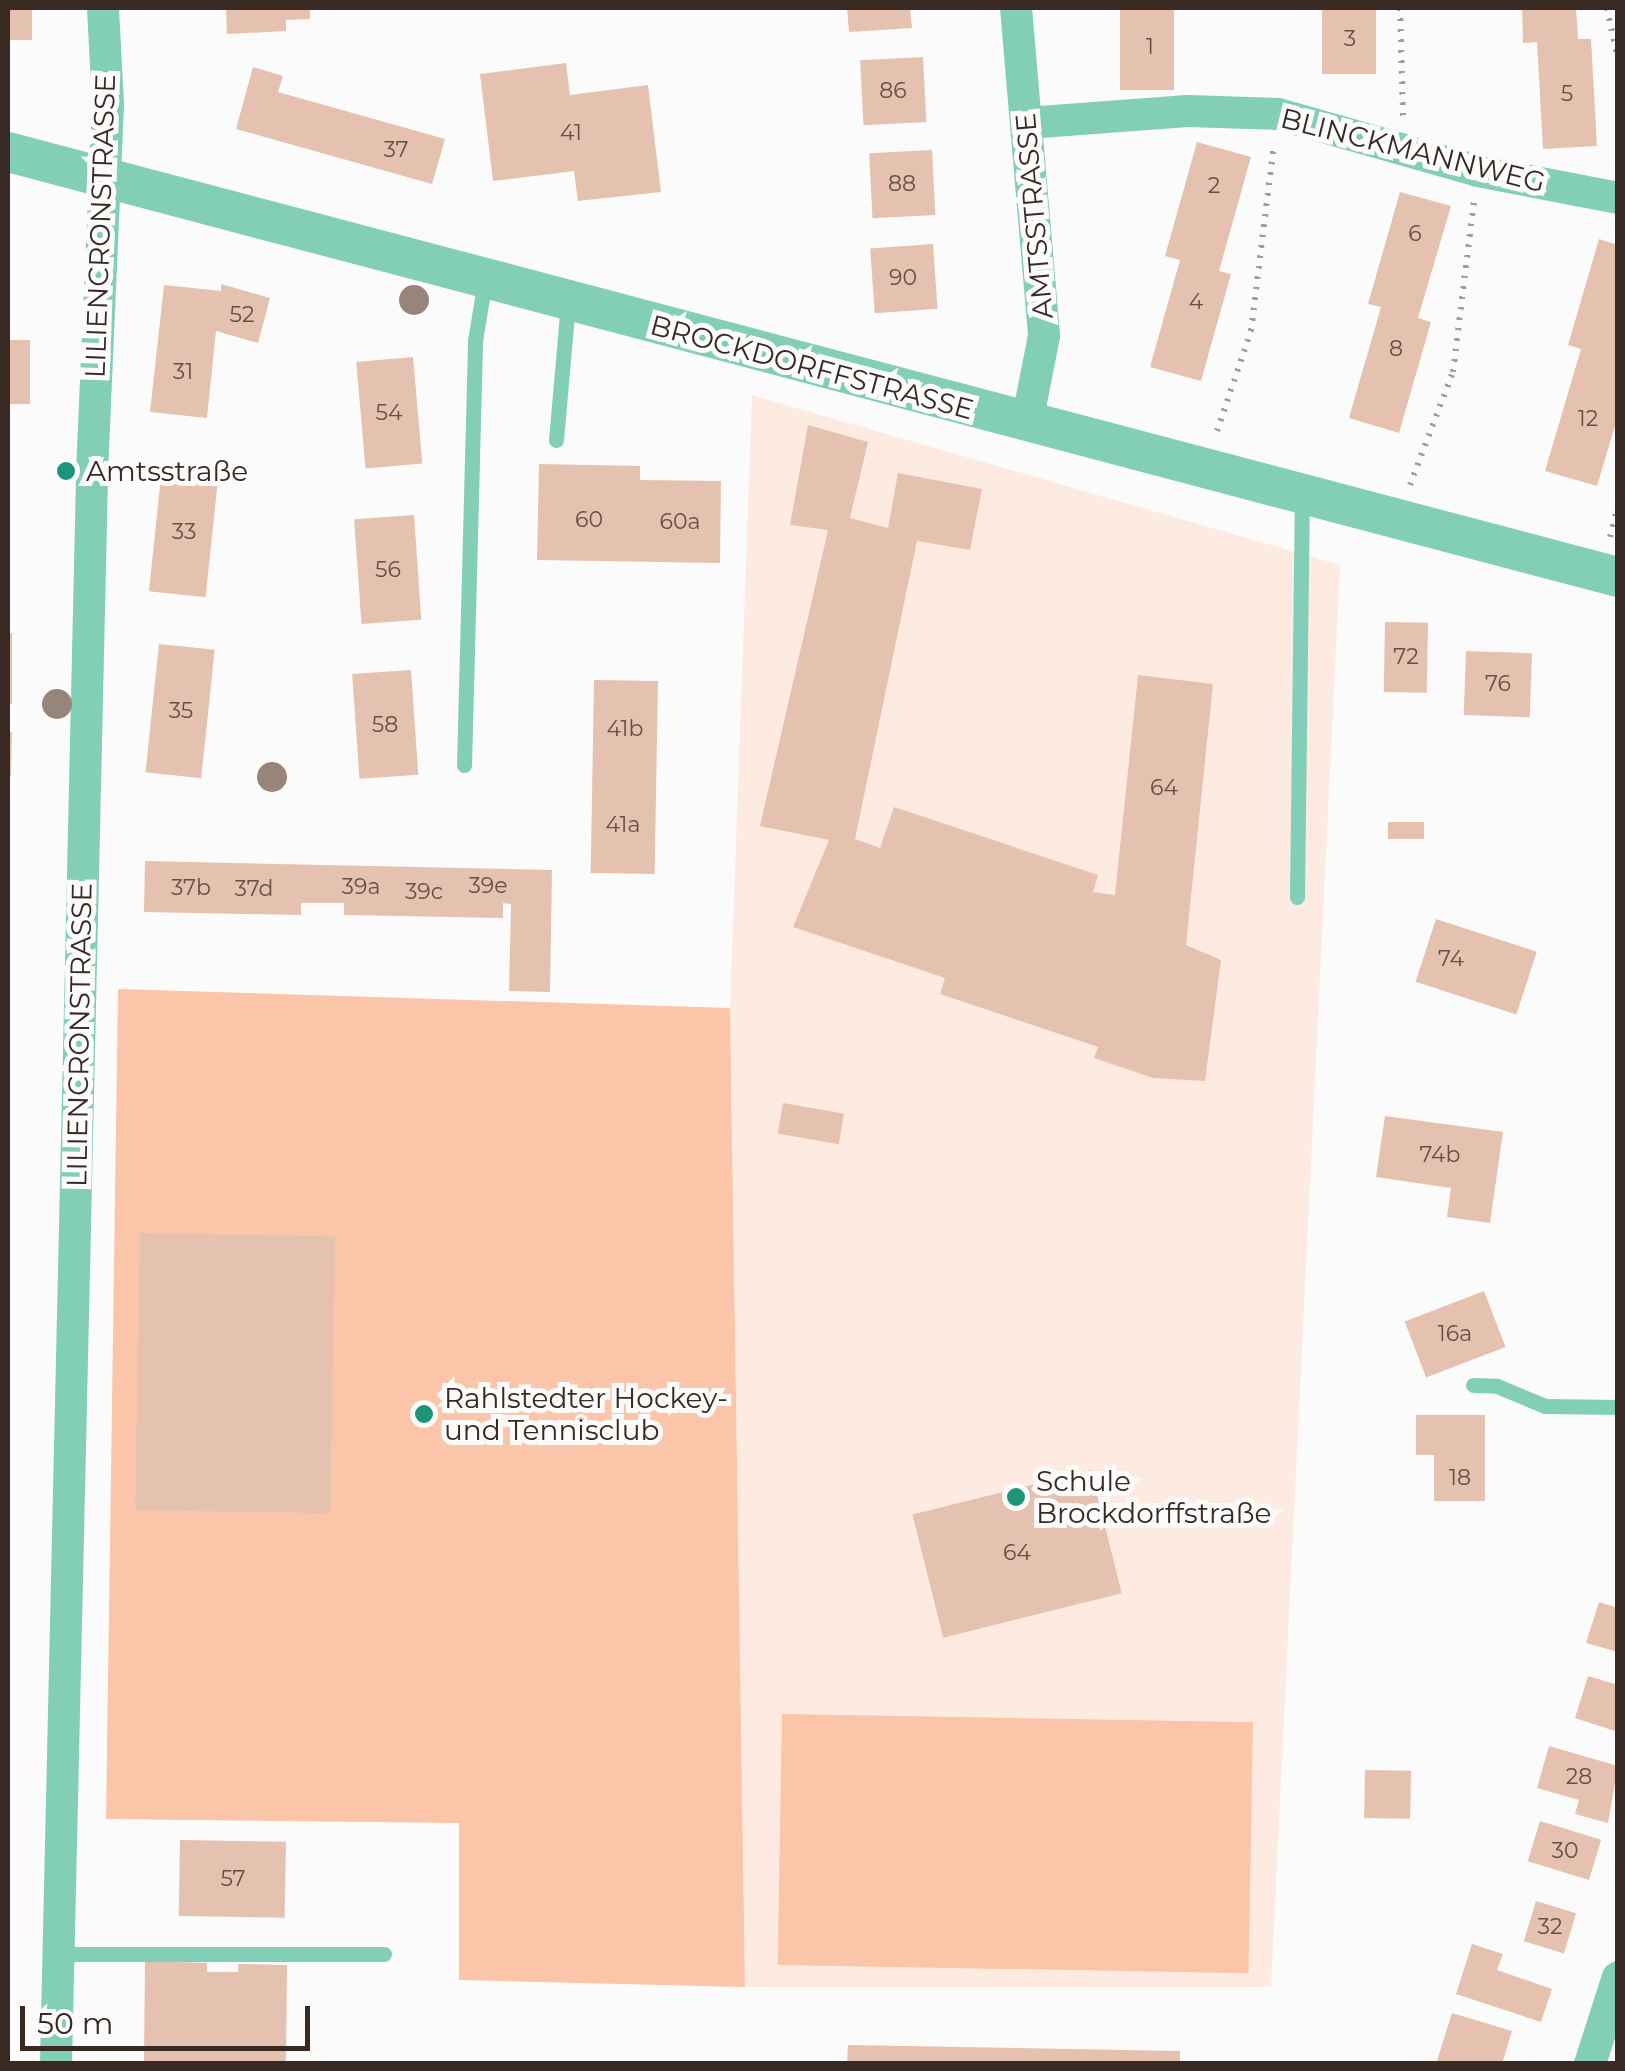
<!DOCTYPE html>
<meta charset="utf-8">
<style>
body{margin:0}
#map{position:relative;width:1625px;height:2071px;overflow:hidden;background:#fbfbfb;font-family:Montserrat,sans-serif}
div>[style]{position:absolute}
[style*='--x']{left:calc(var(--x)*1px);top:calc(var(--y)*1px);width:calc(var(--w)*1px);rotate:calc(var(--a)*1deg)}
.built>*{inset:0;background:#fdebe2}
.green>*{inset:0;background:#fbc5a9;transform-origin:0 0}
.building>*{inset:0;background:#e5c2b0;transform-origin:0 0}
.path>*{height:6px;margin-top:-3px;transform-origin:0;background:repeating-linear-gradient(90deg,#a39c99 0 2.5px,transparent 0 10.5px)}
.service>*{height:15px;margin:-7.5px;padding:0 7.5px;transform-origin:7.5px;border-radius:7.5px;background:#82ceb7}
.minor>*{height:32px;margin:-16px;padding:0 16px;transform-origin:16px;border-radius:16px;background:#82ceb7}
.tertiary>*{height:40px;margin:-20px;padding:0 20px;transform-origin:20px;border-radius:20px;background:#82ceb7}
.trees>*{width:30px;height:30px;margin:-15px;border-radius:50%;background:#97847a}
.dots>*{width:28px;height:28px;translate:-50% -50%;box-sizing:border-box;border:5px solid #fbfbfb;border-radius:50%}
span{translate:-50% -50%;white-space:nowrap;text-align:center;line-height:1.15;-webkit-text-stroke:10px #fbfbfb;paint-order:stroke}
.number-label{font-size:22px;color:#635046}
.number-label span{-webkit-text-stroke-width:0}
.street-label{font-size:28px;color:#382a23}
.poi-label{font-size:28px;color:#382a23}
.left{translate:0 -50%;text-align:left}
.frame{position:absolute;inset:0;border:10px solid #382a23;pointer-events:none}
.scale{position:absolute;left:20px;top:2006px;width:290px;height:45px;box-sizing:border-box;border:5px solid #382a23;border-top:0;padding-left:12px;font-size:30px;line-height:35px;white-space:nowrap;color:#382a23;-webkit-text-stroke:8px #fbfbfb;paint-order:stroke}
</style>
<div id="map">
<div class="built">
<div style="clip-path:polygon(752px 395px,1340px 565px,1271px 1987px,745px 1987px,730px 1008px)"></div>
</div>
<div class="green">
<div style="clip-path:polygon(118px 989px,730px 1008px,745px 1987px,459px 1980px,459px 1823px,106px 1819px)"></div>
<div style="left:782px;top:1714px;width:471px;height:251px;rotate:1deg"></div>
</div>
<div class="building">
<div style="left:8px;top:8px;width:24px;height:32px"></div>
<div style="clip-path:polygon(226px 8px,310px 8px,310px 19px,286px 20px,286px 31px,227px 34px)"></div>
<div style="clip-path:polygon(847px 8px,910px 8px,912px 28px,849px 32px)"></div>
<div style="left:1120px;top:8px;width:54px;height:82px"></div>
<div style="left:1322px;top:8px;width:54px;height:66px"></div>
<div style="clip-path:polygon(1522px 8px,1576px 8px,1578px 39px,1591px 39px,1597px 146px,1543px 149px,1537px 42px,1523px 43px)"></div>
<div style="left:923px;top:57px;width:65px;height:63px;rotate:87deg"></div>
<div style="clip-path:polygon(566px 63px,570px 95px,648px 85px,661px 192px,578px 201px,574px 171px,493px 181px,480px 74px)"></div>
<div style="clip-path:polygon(253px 67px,283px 76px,278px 92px,445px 139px,432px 184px,236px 129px)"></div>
<div style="clip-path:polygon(1197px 142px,1251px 157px,1219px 271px,1231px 274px,1201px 381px,1150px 367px,1180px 260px,1165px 256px)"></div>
<div style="left:932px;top:150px;width:65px;height:63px;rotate:87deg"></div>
<div style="clip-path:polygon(1400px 192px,1451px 206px,1418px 318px,1431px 322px,1399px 433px,1349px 418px,1381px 307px,1368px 304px)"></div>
<div style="clip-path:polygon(1599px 239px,1618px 245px,1618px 416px,1597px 486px,1545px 471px,1581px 349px,1568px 345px)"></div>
<div style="left:933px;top:244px;width:65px;height:63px;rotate:86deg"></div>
<div style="clip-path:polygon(221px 284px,270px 298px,258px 343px,216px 331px,207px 418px,150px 412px,164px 285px,221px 291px)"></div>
<div style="left:8px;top:340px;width:22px;height:64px"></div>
<div style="left:413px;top:357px;width:107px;height:57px;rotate:85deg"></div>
<div style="clip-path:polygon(808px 425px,868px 442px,850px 518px,888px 528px,898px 473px,982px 489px,970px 550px,917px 541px,855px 839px,880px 848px,894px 807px,1098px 875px,1093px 892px,1115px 895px,1138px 675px,1213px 684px,1186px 945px,1221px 960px,1205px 1081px,1153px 1078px,1094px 1058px,1098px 1047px,940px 994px,945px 978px,793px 927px,829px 840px,760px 826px,828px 530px,790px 525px)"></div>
<div style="clip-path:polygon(539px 464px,640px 466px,640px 480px,721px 481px,720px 563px,537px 560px)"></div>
<div style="left:162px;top:467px;width:57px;height:125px;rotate:6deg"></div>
<div style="left:414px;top:515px;width:105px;height:60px;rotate:86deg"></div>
<div style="left:1385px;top:622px;width:43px;height:70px;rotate:1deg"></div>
<div style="left:8px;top:633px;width:4px;height:71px"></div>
<div style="left:159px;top:644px;width:56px;height:129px;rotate:6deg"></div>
<div style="left:1466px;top:651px;width:66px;height:64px;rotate:2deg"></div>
<div style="left:411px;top:670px;width:105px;height:59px;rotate:86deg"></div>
<div style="left:594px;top:680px;width:64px;height:193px;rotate:1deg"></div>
<div style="clip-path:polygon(8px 732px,12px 732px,11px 776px,8px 776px)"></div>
<div style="left:1388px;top:822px;width:36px;height:17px"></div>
<div style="clip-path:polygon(145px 861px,552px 870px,550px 992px,509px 991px,511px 904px,503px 903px,503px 918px,344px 915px,344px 903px,301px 903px,301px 915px,144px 912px)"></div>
<div style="left:1436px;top:919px;width:106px;height:66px;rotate:18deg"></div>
<div style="left:783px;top:1103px;width:62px;height:31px;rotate:10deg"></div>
<div style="clip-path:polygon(1385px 1116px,1503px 1132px,1490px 1223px,1447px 1217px,1451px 1188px,1376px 1177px)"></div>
<div style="left:140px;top:1233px;width:195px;height:277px;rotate:1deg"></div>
<div style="left:1484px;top:1291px;width:60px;height:85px;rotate:69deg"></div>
<div style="clip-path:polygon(1416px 1415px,1485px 1415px,1485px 1501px,1434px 1501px,1434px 1455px,1416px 1455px)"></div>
<div style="left:1091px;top:1470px;width:127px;height:184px;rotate:76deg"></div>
<div style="clip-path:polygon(1599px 1602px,1618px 1608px,1618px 1652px,1586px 1643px)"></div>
<div style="clip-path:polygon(1588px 1676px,1618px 1685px,1618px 1732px,1575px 1718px)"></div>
<div style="clip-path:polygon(1549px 1746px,1618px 1766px,1608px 1823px,1575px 1814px,1579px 1800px,1537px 1788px)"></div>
<div style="left:1365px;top:1770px;width:46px;height:48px;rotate:1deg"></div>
<div style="left:1540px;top:1821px;width:64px;height:42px;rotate:17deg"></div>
<div style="left:180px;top:1840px;width:106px;height:76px;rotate:1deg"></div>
<div style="left:1536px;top:1901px;width:42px;height:42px;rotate:17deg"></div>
<div style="clip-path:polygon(1472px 1944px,1503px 1954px,1497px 1970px,1552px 1989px,1541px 2022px,1456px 1994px)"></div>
<div style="clip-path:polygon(145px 1961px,207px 1963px,207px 1972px,238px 1972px,238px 1964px,287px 1965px,286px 2064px,144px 2064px)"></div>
<div style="clip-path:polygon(1452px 2013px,1512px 2031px,1502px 2064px,1436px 2064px)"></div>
<div style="clip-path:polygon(848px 2045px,1180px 2051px,1180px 2064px,847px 2064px)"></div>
</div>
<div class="path">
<div style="--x:1400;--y:8;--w:108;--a:88.4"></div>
<div style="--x:1607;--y:8;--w:53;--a:78.1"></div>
<div style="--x:1217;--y:431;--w:106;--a:-71.2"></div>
<div style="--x:1251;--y:331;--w:187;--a:-83"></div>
<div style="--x:1410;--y:485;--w:121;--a:-69.2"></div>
<div style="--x:1453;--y:372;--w:171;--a:-83"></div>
<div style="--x:1610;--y:537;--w:33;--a:-76"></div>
</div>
<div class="service">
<div style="--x:556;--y:440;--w:139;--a:-85"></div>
<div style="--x:464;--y:765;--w:424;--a:-88.5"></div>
<div style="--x:475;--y:341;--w:62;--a:-80.7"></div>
<div style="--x:1297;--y:897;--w:399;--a:-89.3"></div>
<div style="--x:1473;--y:1385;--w:24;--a:2"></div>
<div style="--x:1497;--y:1386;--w:52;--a:22.6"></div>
<div style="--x:1545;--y:1406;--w:73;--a:0.8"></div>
<div style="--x:57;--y:1954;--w:327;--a:0"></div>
</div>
<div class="minor">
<div style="--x:1016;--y:8;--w:329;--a:85.1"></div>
<div style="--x:1044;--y:336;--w:89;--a:101.1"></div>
<div style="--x:1027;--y:123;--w:161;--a:-4.3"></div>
<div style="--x:1188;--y:111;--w:90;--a:1.9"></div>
<div style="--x:1278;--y:114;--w:208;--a:15.9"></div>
<div style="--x:1478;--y:171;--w:143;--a:10.9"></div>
<div style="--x:56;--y:2064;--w:1592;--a:-88.7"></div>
<div style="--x:92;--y:472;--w:368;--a:-87.5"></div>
<div style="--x:108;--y:104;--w:96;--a:-93"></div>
<div style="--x:1590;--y:2064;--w:91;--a:-72.2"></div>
</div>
<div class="tertiary">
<div style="--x:8;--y:152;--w:1665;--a:14.79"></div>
</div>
<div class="trees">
<div style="left:414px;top:300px"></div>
<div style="left:57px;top:704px"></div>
<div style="left:272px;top:777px"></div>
</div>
<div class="dots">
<div style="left:66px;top:471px;background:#1c9479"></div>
<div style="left:424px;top:1414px;background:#1c9479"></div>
<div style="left:1016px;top:1497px;background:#1c9479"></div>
</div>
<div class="number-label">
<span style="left:1350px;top:39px">3</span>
<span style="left:1150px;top:47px">1</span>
<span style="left:893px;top:91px">86</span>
<span style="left:1567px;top:94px">5</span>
<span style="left:571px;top:133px">41</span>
<span style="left:396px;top:150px">37</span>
<span style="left:902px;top:184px">88</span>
<span style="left:1214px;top:186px">2</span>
<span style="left:1415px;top:234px">6</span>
<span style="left:903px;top:278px">90</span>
<span style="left:1196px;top:302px">4</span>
<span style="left:242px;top:315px">52</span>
<span style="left:1396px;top:349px">8</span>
<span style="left:183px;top:372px">31</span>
<span style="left:389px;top:413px">54</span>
<span style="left:1588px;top:419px">12</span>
<span style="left:589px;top:520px">60</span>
<span style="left:680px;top:522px">60a</span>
<span style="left:184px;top:532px">33</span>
<span style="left:388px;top:570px">56</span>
<span style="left:1406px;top:657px">72</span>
<span style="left:1498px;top:684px">76</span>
<span style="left:181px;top:711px">35</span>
<span style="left:385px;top:725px">58</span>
<span style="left:625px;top:729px">41b</span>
<span style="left:1164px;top:788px">64</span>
<span style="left:623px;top:825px">41a</span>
<span style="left:488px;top:886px">39e</span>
<span style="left:361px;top:887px">39a</span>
<span style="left:191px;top:888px">37b</span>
<span style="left:254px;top:889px">37d</span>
<span style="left:424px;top:892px">39c</span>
<span style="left:1451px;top:959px">74</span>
<span style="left:1440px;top:1155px">74b</span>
<span style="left:1455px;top:1334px">16a</span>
<span style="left:1460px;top:1478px">18</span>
<span style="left:1017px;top:1553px">64</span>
<span style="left:1579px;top:1777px">28</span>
<span style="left:1565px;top:1851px">30</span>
<span style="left:233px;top:1879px">57</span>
<span style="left:1550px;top:1927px">32</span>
</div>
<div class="street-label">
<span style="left:1413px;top:150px;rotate:14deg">BLINCKMANNWEG</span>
<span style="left:1034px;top:216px;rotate:-95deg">AMTSSTRASSE</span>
<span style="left:100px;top:226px;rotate:-88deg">LILIENCRONSTRASSE</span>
<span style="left:812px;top:367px;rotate:15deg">BROCKDORFFSTRASSE</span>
<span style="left:79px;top:1035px;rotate:-89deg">LILIENCRONSTRASSE</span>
</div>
<div class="poi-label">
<span class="left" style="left:86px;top:471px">Amtsstraße</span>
<span class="left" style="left:444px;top:1414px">Rahlstedter Hockey-<br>und Tennisclub</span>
<span class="left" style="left:1036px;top:1497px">Schule<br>Brockdorffstraße</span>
</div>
<div class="frame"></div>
<div class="scale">50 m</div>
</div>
